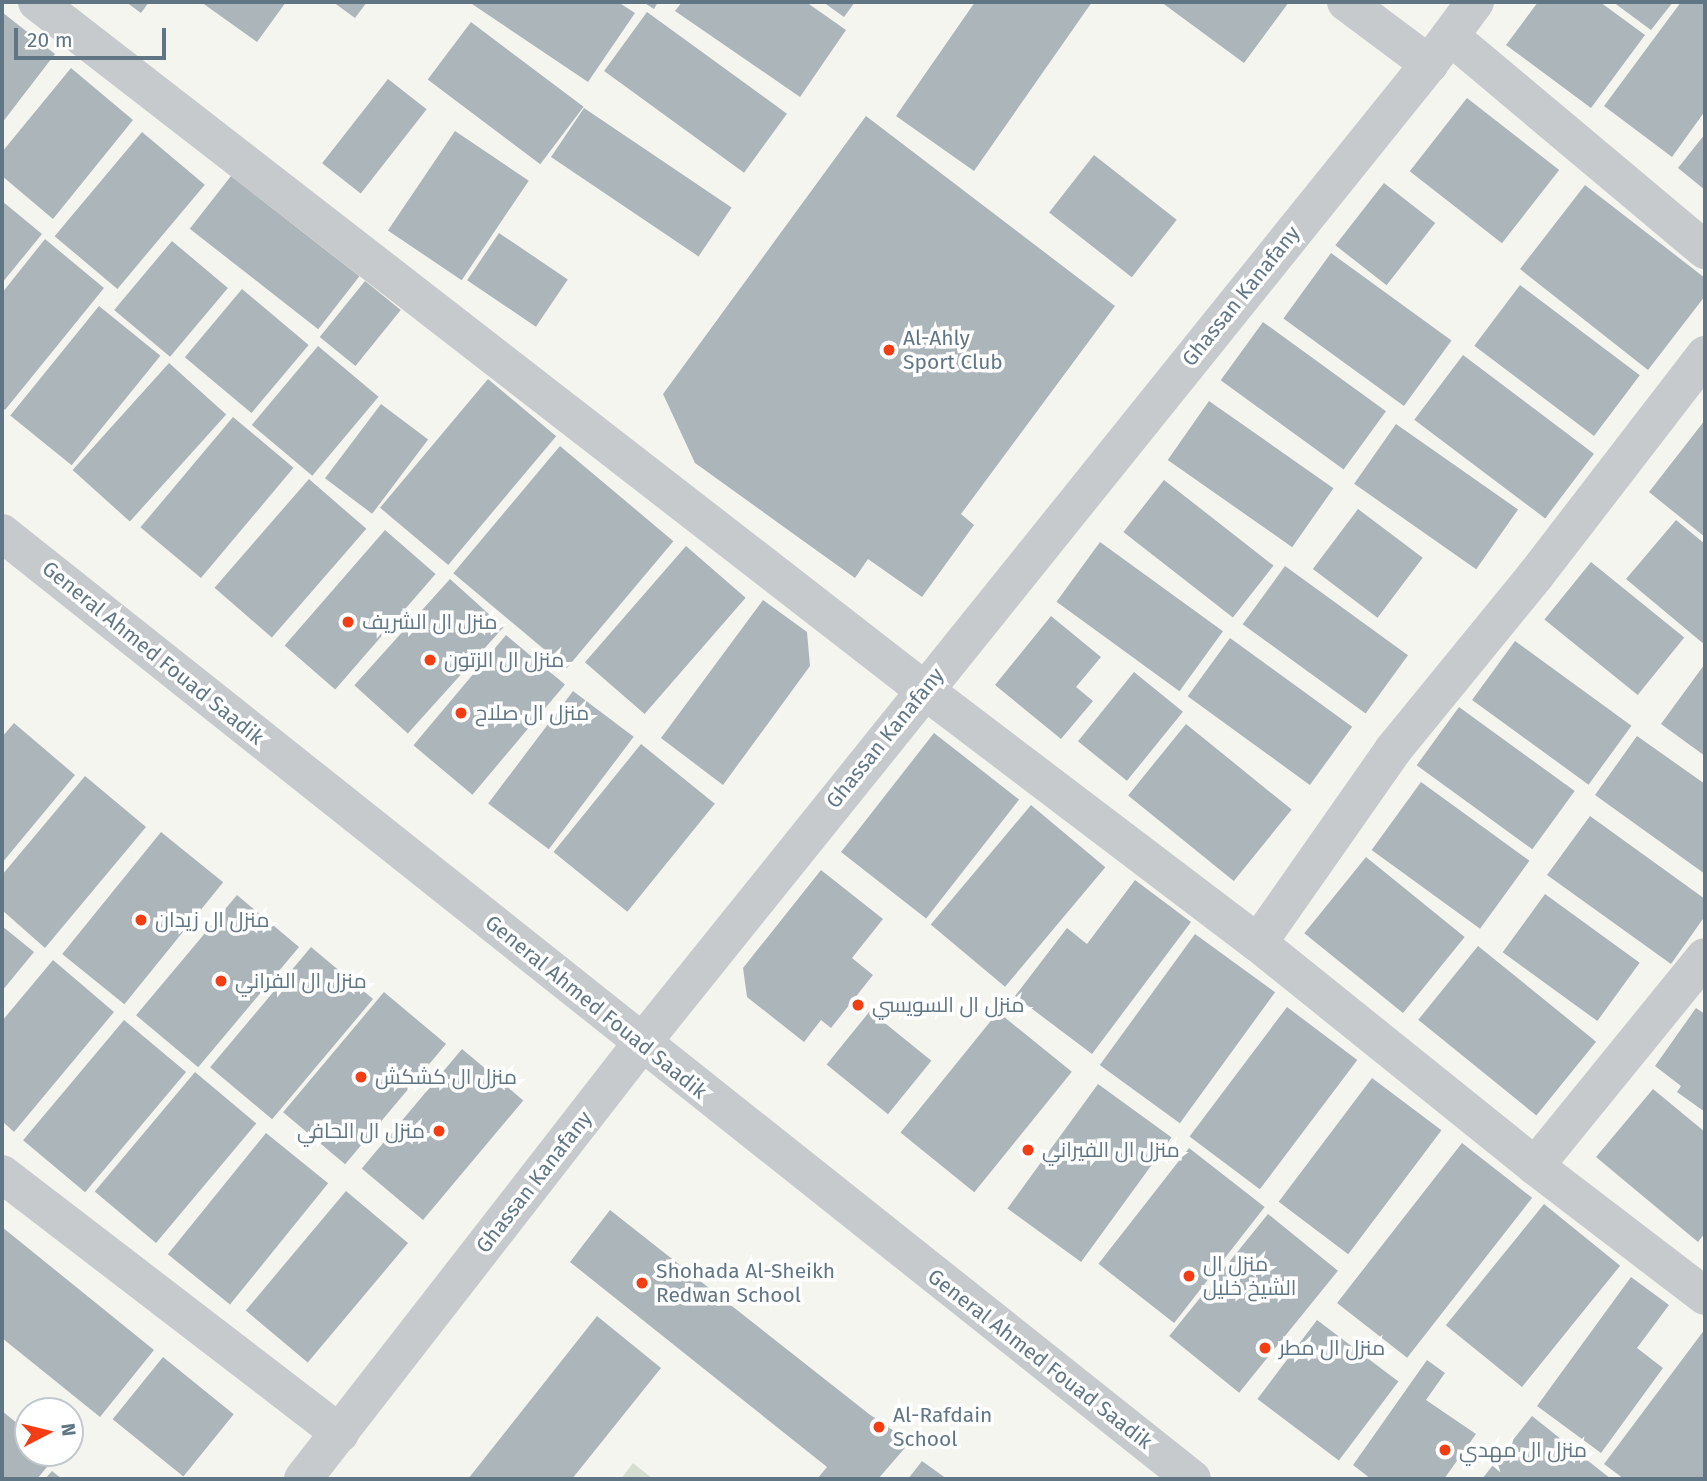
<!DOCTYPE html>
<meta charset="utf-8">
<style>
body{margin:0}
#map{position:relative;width:1707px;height:1481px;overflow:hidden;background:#f5f5f0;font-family:"Fira Sans",Cairo,sans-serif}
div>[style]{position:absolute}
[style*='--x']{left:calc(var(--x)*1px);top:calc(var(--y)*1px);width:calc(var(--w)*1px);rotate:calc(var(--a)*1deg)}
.green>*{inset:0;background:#d6ddd1}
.building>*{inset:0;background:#acb5ba;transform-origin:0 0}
.minor>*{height:38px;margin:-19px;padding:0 19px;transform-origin:19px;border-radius:19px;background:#c7cacd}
.dots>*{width:19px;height:19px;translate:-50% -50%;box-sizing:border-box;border:4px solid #fff;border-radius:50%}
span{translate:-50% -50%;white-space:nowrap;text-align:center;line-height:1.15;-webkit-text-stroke:7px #fff;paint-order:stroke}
.street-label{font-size:21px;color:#617685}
.poi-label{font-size:21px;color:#617685}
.left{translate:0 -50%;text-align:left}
.right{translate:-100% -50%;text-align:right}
.frame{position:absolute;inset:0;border:4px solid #617685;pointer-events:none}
.north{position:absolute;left:14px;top:1397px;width:70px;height:70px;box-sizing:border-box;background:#fff;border:2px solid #c0c8ce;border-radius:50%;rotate:83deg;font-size:19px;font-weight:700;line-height:28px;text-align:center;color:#617685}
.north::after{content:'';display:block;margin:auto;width:24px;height:32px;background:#f43d12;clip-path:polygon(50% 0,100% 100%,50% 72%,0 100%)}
.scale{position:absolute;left:14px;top:28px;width:152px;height:32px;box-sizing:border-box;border:4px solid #617685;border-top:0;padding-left:9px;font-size:21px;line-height:24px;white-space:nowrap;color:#617685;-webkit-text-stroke:5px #fff;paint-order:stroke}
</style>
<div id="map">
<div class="green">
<div style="clip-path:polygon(633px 1463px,653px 1479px,621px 1479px)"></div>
</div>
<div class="building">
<div style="clip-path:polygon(126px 2px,149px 2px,141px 13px)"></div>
<div style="clip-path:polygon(201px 2px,286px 2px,257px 42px)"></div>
<div style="clip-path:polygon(333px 2px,367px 2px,355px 18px)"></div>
<div style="clip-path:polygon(469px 2px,618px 2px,635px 13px,588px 82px)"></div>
<div style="clip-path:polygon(643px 2px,658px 2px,654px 9px)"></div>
<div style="clip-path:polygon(682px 2px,806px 2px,846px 30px,800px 97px,675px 11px)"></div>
<div style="clip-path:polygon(823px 2px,855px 2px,844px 17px)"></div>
<div style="clip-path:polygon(975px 2px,1092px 2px,974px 171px,896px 116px)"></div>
<div style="clip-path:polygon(1161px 2px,1289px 2px,1244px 63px)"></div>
<div style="clip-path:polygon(1538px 2px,1600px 2px,1645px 35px,1591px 108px,1506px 45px)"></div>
<div style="clip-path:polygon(1613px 2px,1673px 2px,1651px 30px)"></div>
<div style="clip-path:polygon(1681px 2px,1705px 2px,1705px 111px,1672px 157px,1604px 106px)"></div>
<div style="clip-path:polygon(2px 12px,55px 54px,2px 123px)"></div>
<div style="left:647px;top:12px;width:173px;height:73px;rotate:36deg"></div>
<div style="left:471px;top:22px;width:141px;height:72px;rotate:37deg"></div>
<div style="clip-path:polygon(71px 68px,133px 120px,53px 219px,2px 176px,2px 152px)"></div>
<div style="left:388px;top:79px;width:49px;height:107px;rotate:38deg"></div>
<div style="left:1467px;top:98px;width:117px;height:93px;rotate:38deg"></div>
<div style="left:584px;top:108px;width:178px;height:59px;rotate:34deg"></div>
<div style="clip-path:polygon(866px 116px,1115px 306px,961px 514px,974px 525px,922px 597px,868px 559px,855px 578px,695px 463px,663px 394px)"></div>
<div style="left:455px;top:131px;width:89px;height:120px;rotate:34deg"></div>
<div style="left:142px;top:132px;width:82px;height:136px;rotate:40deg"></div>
<div style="clip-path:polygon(1705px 134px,1705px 190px,1678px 168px)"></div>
<div style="left:1094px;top:155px;width:105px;height:73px;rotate:38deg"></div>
<div style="left:231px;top:176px;width:163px;height:67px;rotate:38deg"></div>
<div style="left:1384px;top:183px;width:65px;height:79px;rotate:38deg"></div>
<div style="clip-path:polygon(1585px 185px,1705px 278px,1705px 296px,1648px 370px,1520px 269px)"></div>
<div style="clip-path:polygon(2px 201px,42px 234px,2px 283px)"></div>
<div style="left:499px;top:233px;width:83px;height:57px;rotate:34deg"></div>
<div style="clip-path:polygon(45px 239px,104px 288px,5px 410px,2px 407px,2px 293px)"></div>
<div style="left:172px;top:241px;width:73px;height:90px;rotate:40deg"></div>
<div style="left:1331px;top:253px;width:149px;height:81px;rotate:36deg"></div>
<div style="left:365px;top:281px;width:46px;height:72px;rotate:39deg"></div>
<div style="left:1520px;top:285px;width:150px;height:76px;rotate:37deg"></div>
<div style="left:242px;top:289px;width:87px;height:89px;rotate:40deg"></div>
<div style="left:99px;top:306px;width:79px;height:141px;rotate:39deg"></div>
<div style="left:1263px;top:322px;width:152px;height:72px;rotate:36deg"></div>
<div style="left:318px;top:346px;width:79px;height:103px;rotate:40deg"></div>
<div style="left:1463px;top:355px;width:164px;height:81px;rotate:37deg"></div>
<div style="left:169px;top:363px;width:77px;height:144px;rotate:42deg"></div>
<div style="left:488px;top:379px;width:89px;height:168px;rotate:40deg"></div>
<div style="left:1209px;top:401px;width:152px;height:72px;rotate:35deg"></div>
<div style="left:381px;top:404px;width:59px;height:93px;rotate:37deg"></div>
<div style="left:233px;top:417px;width:79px;height:144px;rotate:40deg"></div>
<div style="clip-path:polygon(1705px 420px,1705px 537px,1649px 492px)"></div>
<div style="left:1396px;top:424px;width:149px;height:73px;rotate:35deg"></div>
<div style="left:560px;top:446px;width:148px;height:166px;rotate:40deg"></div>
<div style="left:309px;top:479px;width:76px;height:144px;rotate:41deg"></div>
<div style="left:1164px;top:480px;width:139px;height:66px;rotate:38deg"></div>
<div style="left:1358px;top:509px;width:81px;height:75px;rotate:37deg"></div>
<div style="clip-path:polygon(1676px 520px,1705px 544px,1705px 645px,1626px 579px)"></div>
<div style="left:385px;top:530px;width:67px;height:153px;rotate:41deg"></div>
<div style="left:1100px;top:542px;width:152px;height:74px;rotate:36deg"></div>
<div style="left:686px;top:546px;width:79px;height:154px;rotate:41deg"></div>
<div style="left:1591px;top:562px;width:120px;height:74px;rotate:39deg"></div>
<div style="left:1285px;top:566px;width:152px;height:72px;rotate:36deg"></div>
<div style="left:450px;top:579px;width:72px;height:143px;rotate:42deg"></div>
<div style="clip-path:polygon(763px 600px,807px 632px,810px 666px,723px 785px,661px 738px)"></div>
<div style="clip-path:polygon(1051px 616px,1101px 657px,1076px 687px,1093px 701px,1061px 739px,995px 685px)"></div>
<div style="left:506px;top:635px;width:77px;height:144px;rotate:40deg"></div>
<div style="left:1230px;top:638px;width:151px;height:72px;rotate:36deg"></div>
<div style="left:1515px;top:641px;width:144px;height:73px;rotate:36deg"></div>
<div style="clip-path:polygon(1704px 665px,1705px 666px,1705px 756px,1661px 724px)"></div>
<div style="left:1134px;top:672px;width:63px;height:89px;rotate:39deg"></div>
<div style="left:573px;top:691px;width:76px;height:141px;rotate:37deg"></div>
<div style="left:1459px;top:707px;width:143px;height:72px;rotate:36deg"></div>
<div style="clip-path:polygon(14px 723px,75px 775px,2px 863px,2px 737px)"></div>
<div style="left:1186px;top:724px;width:136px;height:92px;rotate:39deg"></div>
<div style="left:934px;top:733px;width:108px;height:151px;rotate:38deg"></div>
<div style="clip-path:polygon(1637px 736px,1705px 784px,1705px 874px,1595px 795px)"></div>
<div style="left:641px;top:744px;width:95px;height:139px;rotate:39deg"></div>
<div style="clip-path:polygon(85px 776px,146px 827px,45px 948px,2px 910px,2px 875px)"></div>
<div style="left:1421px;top:782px;width:134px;height:84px;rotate:36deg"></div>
<div style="left:1031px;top:805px;width:97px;height:156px;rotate:40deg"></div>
<div style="clip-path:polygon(1590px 816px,1705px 899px,1705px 916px,1671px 964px,1547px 875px)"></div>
<div style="left:161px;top:832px;width:80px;height:157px;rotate:39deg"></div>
<div style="left:1366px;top:857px;width:127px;height:98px;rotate:39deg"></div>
<div style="clip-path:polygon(821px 870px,883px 919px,852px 958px,873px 975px,831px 1028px,821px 1020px,804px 1042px,747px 997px,743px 968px)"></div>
<div style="clip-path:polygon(1135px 880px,1191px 922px,1092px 1054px,1015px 996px,1067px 928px,1087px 944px)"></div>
<div style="left:1545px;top:894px;width:117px;height:72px;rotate:36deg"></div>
<div style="left:237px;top:895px;width:81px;height:157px;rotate:40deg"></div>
<div style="clip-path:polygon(2px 926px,34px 952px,2px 991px)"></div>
<div style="left:1195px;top:934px;width:99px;height:162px;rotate:36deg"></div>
<div style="left:1478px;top:946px;width:152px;height:95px;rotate:39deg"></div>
<div style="left:311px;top:947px;width:81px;height:157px;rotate:40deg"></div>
<div style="clip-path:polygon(53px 960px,114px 1012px,14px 1132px,2px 1121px,2px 1021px)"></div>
<div style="left:384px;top:992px;width:81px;height:157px;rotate:40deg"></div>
<div style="left:1287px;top:1007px;width:88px;height:162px;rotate:37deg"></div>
<div style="clip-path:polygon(1696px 1008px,1705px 1014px,1705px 1112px,1677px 1092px,1681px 1086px,1655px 1066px)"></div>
<div style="left:870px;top:1011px;width:79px;height:69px;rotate:39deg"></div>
<div style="left:998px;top:1012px;width:95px;height:155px;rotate:39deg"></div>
<div style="left:124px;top:1020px;width:81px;height:157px;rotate:40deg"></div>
<div style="left:462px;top:1049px;width:80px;height:156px;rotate:40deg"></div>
<div style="left:195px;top:1072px;width:80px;height:156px;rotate:40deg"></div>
<div style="left:1372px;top:1078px;width:87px;height:155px;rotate:37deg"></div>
<div style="left:1098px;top:1084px;width:91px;height:154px;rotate:36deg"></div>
<div style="clip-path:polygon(1653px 1089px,1705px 1132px,1705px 1233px,1698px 1242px,1596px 1157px)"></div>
<div style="left:266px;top:1133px;width:80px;height:156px;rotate:39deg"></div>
<div style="left:1462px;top:1143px;width:89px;height:203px;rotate:38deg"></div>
<div style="left:1189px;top:1148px;width:96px;height:147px;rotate:38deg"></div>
<div style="left:346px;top:1191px;width:81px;height:156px;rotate:40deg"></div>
<div style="left:1544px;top:1204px;width:98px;height:156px;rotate:39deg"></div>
<div style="clip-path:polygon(610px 1210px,869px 1414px,910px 1442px,878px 1479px,817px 1479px,827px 1467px,570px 1262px)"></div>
<div style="left:1268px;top:1214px;width:90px;height:157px;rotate:39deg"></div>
<div style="clip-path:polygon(2px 1227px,154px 1350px,100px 1417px,2px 1338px)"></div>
<div style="clip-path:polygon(1631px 1277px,1669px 1305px,1637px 1348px,1663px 1368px,1601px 1453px,1537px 1406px)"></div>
<div style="clip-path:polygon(597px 1316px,661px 1368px,572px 1479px,468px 1479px)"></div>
<div style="left:1317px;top:1320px;width:102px;height:99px;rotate:37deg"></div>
<div style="clip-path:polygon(1705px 1329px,1705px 1479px,1624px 1479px,1604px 1464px)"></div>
<div style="left:163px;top:1357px;width:91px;height:80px;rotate:39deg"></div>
<div style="clip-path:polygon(1427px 1360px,1445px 1373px,1426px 1400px,1476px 1434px,1444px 1479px,1371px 1479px,1353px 1465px)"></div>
<div style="clip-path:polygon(2px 1411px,28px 1432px,28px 1453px,57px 1455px,37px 1479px,2px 1479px)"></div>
<div style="clip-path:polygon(1532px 1416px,1611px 1479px,1482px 1479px)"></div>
<div style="clip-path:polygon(922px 1461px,947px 1479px,908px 1479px)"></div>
<div style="clip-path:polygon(52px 1471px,62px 1479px,45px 1479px)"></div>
</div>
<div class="minor">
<div style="--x:37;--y:2;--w:1121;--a:37.79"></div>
<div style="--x:923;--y:689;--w:420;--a:37.2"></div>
<div style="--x:1258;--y:943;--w:356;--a:38.8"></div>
<div style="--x:1535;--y:1166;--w:214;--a:37.4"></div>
<div style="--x:1346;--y:2;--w:104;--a:36.8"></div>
<div style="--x:1450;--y:36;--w:333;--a:40"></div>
<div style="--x:2;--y:533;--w:1520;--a:38.48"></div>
<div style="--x:1258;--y:943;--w:236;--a:-55"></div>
<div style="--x:1393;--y:750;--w:225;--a:-50.8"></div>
<div style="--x:1535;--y:576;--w:279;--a:-52.4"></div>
<div style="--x:1535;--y:1166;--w:269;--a:-50.9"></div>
<div style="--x:2;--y:1174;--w:426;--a:37.5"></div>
<div style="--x:303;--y:1479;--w:551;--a:-52.15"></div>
<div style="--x:641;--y:1044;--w:1258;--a:-51.2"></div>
<div style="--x:1429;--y:64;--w:77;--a:-53.4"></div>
</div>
<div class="dots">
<div style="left:889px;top:350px;background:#f43d12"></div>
<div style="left:348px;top:622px;background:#f43d12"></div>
<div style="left:430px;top:660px;background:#f43d12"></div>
<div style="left:461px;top:713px;background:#f43d12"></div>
<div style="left:141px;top:920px;background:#f43d12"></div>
<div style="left:221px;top:981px;background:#f43d12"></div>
<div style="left:858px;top:1005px;background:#f43d12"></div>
<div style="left:361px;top:1077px;background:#f43d12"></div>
<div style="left:439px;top:1131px;background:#f43d12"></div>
<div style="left:1028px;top:1150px;background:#f43d12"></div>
<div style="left:1189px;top:1276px;background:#f43d12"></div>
<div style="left:642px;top:1283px;background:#f43d12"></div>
<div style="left:1265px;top:1348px;background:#f43d12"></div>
<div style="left:879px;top:1427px;background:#f43d12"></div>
<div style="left:1445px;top:1450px;background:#f43d12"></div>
</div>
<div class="street-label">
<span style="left:1241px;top:296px;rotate:-51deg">Ghassan Kanafany</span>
<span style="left:153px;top:653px;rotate:39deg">General Ahmed Fouad Saadik</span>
<span style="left:885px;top:738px;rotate:-51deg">Ghassan Kanafany</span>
<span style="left:596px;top:1007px;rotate:39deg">General Ahmed Fouad Saadik</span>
<span style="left:534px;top:1182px;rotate:-52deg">Ghassan Kanafany</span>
<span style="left:1040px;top:1359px;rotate:38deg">General Ahmed Fouad Saadik</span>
</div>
<div class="poi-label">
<span class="left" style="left:903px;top:350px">Al-Ahly<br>Sport Club</span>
<span class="left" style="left:362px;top:622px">منزل ال الشريف</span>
<span class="left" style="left:444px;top:660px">منزل ال الزتون</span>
<span class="left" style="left:475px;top:713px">منزل ال صلاح</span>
<span class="left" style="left:155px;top:920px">منزل ال زيدان</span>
<span class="left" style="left:235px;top:981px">منزل ال الفراني</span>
<span class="left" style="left:872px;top:1005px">منزل ال السويسي</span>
<span class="left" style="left:375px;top:1077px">منزل ال كشكش</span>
<span class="right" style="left:425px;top:1131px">منزل ال الحافي</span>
<span class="left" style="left:1042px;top:1150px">منزل ال الفيراني</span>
<span class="left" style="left:1203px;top:1276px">منزل ال<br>الشيخ خليل</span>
<span class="left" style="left:656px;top:1283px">Shohada Al-Sheikh<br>Redwan School</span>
<span class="left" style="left:1279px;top:1348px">منزل ال مطر</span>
<span class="left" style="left:893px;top:1427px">Al-Rafdain<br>School</span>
<span class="left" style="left:1459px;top:1450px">منزل ال مهدي</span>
</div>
<div class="frame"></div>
<div class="north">N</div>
<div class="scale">20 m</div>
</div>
